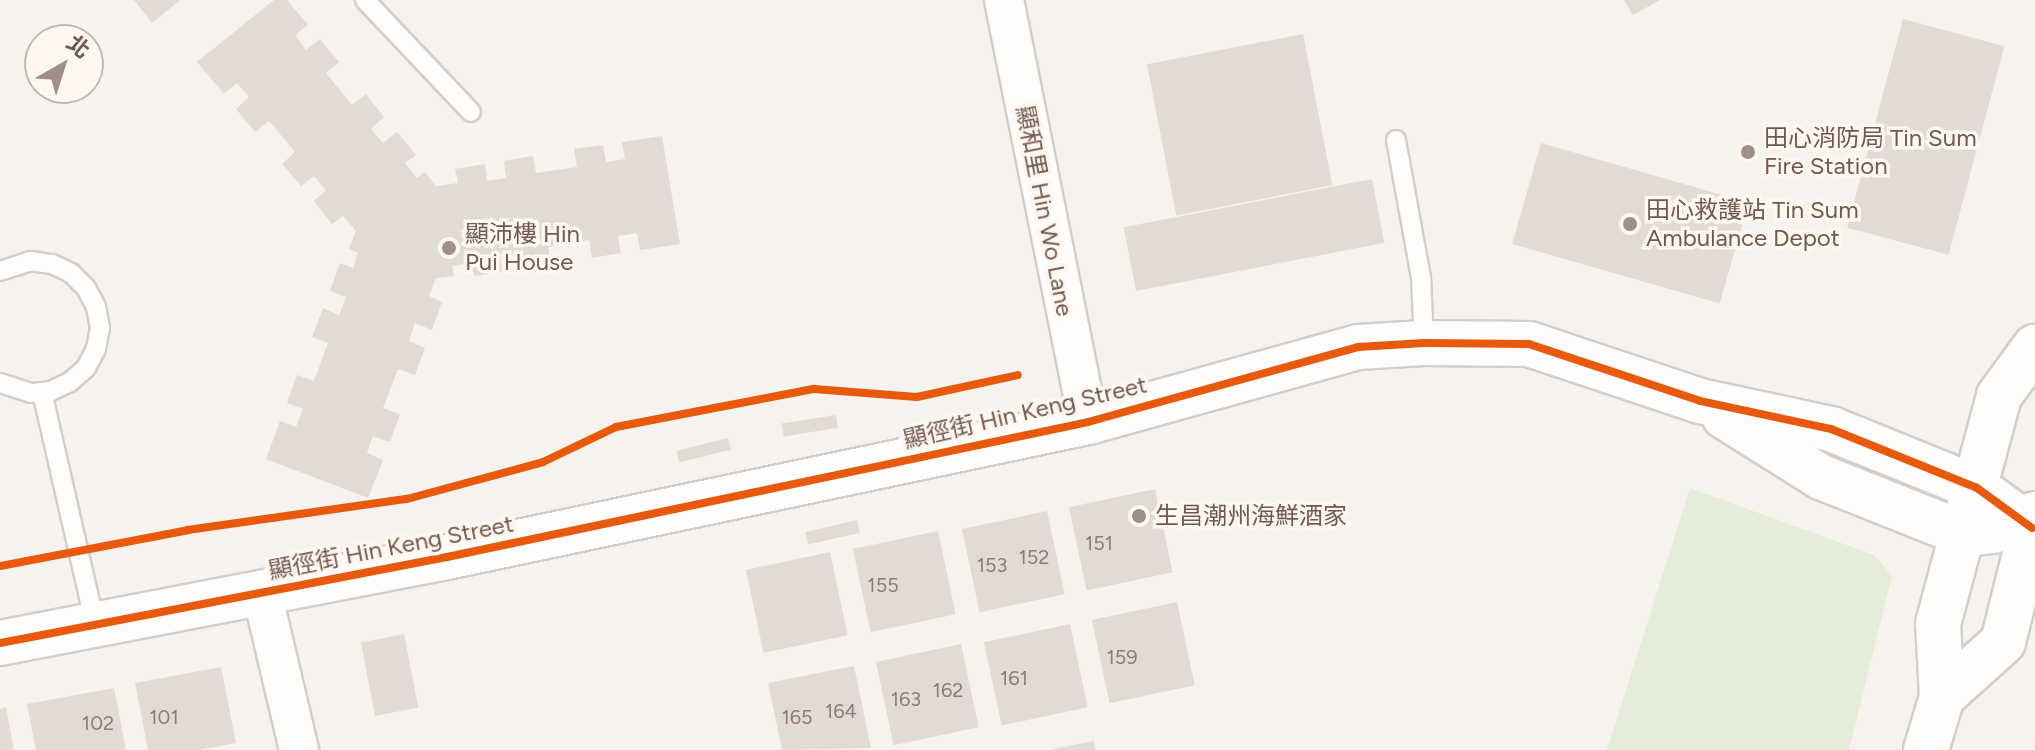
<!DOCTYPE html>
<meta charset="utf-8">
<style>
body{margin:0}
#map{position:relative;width:2035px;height:750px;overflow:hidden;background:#f6f2ee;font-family:Figtree,"Noto Sans TC",sans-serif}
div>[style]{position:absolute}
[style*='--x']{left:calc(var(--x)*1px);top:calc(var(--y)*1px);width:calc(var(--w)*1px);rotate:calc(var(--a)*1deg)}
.green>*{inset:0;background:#e6ecda}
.building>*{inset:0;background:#e2dbd5;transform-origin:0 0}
.roads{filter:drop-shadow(2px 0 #d4cec9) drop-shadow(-2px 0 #d4cec9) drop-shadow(0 2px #d4cec9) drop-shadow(0 -2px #d4cec9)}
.service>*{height:18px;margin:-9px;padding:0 9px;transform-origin:9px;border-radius:9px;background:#fefdfc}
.minor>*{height:38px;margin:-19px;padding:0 19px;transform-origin:19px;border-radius:19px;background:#fefdfc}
.tertiary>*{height:44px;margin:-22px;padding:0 22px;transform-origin:22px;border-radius:22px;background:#fefdfc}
.cycleway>*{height:8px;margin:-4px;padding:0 4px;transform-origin:4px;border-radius:4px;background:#e8590c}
.dots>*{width:22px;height:22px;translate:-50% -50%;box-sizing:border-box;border:4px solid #fdf7f0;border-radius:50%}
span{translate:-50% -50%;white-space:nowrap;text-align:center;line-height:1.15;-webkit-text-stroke:7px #fdf7f0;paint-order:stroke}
.number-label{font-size:20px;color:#907c74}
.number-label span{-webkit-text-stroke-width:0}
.poi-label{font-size:24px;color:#725950}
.left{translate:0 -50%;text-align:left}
.street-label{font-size:24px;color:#725950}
.north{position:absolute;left:24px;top:24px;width:80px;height:80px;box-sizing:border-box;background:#fdf7f0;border:2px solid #c5b8b0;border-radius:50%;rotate:39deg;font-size:22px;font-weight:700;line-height:32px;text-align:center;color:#725950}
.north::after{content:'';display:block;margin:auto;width:28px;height:36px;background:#a08f87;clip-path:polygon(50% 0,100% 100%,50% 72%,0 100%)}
</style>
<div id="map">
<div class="green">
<div style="clip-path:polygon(1690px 488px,1874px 555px,1892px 576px,1849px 750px,1607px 750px)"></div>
</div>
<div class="building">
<div style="clip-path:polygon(134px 0,180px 0,152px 23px)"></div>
<div style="clip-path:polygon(274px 0,287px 0,308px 25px,295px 35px,306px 50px,320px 39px,339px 62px,326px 73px,352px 105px,366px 94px,384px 117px,371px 129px,383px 143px,397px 132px,416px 155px,405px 163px,417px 178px,425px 172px,436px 186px,458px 183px,455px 169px,485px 164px,487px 181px,506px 178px,504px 161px,533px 156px,536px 173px,577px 167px,574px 149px,603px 145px,606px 162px,625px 159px,622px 142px,662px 136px,680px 244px,640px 250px,637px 233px,618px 236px,621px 253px,592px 258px,589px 240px,548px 247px,551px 264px,522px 269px,518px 252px,500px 254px,502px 272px,474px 276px,471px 263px,452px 266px,454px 276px,436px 278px,429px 296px,442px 302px,432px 330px,415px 323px,409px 341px,425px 348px,415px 375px,398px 369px,383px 408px,400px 414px,390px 442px,373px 436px,367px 453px,383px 460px,368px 498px,266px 459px,280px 421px,296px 427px,303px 409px,287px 403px,297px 375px,314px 381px,328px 343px,312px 337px,323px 308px,339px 315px,346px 297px,330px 291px,340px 263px,353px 268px,358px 253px,349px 249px,356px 231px,343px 216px,332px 224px,314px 201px,326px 190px,314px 176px,301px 186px,282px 164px,295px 152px,269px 121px,255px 132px,236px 109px,249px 97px,237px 83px,224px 94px,197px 62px)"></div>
<div style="clip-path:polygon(1624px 0,1660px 0,1633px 15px)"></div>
<div style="left:1903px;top:19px;width:105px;height:216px;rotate:15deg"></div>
<div style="left:1303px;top:34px;width:154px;height:159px;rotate:79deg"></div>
<div style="left:1541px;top:143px;width:216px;height:105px;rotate:16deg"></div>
<div style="left:1372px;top:179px;width:65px;height:253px;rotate:79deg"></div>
<div style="left:836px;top:415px;width:13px;height:55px;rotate:81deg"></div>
<div style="left:728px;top:438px;width:12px;height:53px;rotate:76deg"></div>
<div style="left:1155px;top:489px;width:85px;height:88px;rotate:78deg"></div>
<div style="left:1047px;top:511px;width:85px;height:87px;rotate:78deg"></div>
<div style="left:857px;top:520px;width:13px;height:53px;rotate:77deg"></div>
<div style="left:938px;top:531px;width:85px;height:87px;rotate:78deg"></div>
<div style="left:830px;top:552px;width:85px;height:86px;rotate:78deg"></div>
<div style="left:1177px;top:602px;width:85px;height:87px;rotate:78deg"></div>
<div style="left:1070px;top:624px;width:85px;height:88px;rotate:78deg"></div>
<div style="left:404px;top:634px;width:75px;height:44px;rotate:79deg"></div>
<div style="left:961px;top:644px;width:85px;height:87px;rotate:78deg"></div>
<div style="clip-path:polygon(854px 666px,871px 748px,782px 750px,768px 683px)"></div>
<div style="clip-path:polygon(221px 667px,236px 743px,199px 750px,148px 750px,135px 683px)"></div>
<div style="clip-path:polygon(114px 688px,126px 750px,36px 750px,27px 704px)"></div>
<div style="clip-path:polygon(6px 707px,14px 750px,0 750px,0 709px)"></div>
<div style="clip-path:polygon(1094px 741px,1096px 750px,1053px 750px,1053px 749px)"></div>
</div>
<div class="roads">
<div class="service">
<div style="--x:365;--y:0;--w:154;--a:46.6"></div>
<div style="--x:1396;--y:140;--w:139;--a:79.7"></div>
<div style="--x:1421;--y:277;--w:66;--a:87.4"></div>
<div style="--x:0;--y:271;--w:32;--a:-18"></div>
<div style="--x:30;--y:261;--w:22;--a:8"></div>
<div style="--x:52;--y:264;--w:21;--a:25"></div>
<div style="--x:71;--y:273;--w:21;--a:45"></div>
<div style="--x:86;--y:288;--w:21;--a:62"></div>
<div style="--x:96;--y:307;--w:21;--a:79"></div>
<div style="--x:100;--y:328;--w:21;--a:101"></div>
<div style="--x:96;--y:349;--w:21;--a:118"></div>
<div style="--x:86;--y:368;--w:21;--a:139"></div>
<div style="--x:70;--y:382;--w:21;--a:155"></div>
<div style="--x:51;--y:391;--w:20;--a:174"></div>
<div style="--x:31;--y:393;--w:33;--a:-162"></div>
<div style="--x:42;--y:392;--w:238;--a:77.1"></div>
</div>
<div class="minor">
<div style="--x:1004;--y:0;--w:430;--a:78.7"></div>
<div style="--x:262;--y:593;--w:161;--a:76.7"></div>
</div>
<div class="tertiary">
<div style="--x:1724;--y:416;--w:115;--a:32.2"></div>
<div style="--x:1821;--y:477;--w:154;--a:21.7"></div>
<div style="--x:1964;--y:534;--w:30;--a:-6"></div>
<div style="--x:0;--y:643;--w:455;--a:-10.9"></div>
<div style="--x:447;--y:557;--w:655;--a:-11.89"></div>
<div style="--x:1088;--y:422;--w:280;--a:-15.5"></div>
<div style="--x:1358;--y:347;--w:66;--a:-3.5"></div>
<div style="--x:1424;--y:343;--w:105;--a:0.5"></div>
<div style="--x:1529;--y:344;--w:180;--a:18.4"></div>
<div style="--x:1700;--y:401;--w:134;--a:12.1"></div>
<div style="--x:1831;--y:429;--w:157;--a:22"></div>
<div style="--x:1977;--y:488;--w:68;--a:36"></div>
<div style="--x:1942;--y:697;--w:82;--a:-42"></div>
<div style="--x:2003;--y:642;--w:132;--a:-76"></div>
<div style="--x:1926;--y:750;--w:55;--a:-73.2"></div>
<div style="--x:1942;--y:697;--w:73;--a:-93.1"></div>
<div style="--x:1938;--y:624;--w:236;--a:-75"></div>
<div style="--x:1999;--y:396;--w:61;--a:-53.7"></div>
</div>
</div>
<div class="cycleway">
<div style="--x:0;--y:566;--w:191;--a:-10.8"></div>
<div style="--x:188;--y:530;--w:221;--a:-8.1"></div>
<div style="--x:407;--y:499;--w:141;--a:-15.2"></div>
<div style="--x:543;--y:462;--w:81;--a:-25.6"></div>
<div style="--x:616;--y:427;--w:202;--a:-10.9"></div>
<div style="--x:814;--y:389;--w:103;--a:4.4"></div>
<div style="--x:917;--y:397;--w:103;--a:-12.3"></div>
<div style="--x:0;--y:643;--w:455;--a:-10.9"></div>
<div style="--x:447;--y:557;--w:655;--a:-11.89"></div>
<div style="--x:1088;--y:422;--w:280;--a:-15.5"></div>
<div style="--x:1358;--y:347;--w:66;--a:-3.5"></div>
<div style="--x:1424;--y:343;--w:105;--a:0.5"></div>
<div style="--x:1529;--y:344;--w:180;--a:18.4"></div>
<div style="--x:1700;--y:401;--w:134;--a:12.1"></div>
<div style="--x:1831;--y:429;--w:157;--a:22"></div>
<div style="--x:1977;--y:488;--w:68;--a:36"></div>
</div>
<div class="dots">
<div style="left:1748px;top:152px;background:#a08f87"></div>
<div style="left:1630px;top:224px;background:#a08f87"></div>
<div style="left:449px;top:248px;background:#a08f87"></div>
<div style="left:1139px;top:516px;background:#a08f87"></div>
</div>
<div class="number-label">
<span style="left:1099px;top:543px">151</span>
<span style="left:1034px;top:557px">152</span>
<span style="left:992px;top:565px">153</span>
<span style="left:883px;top:585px">155</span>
<span style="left:1122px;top:657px">159</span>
<span style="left:1014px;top:678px">161</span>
<span style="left:948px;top:690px">162</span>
<span style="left:906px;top:699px">163</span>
<span style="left:841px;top:711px">164</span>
<span style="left:164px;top:717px">101</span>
<span style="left:797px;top:717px">165</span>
<span style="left:98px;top:723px">102</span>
</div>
<div class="poi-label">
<span class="left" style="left:1764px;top:152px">田心消防局 Tin Sum<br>Fire Station</span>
<span class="left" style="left:1646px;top:224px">田心救護站 Tin Sum<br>Ambulance Depot</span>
<span class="left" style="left:465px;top:248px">顯沛樓 Hin<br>Pui House</span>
<span class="left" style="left:1155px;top:516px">生昌潮州海鮮酒家</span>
</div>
<div class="street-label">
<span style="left:1045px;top:211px;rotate:79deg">顯和里 Hin Wo Lane</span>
<span style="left:1025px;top:412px;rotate:-13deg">顯徑街 Hin Keng Street</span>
<span style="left:391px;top:547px;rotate:-11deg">顯徑街 Hin Keng Street</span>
</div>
<div class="north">北</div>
</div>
